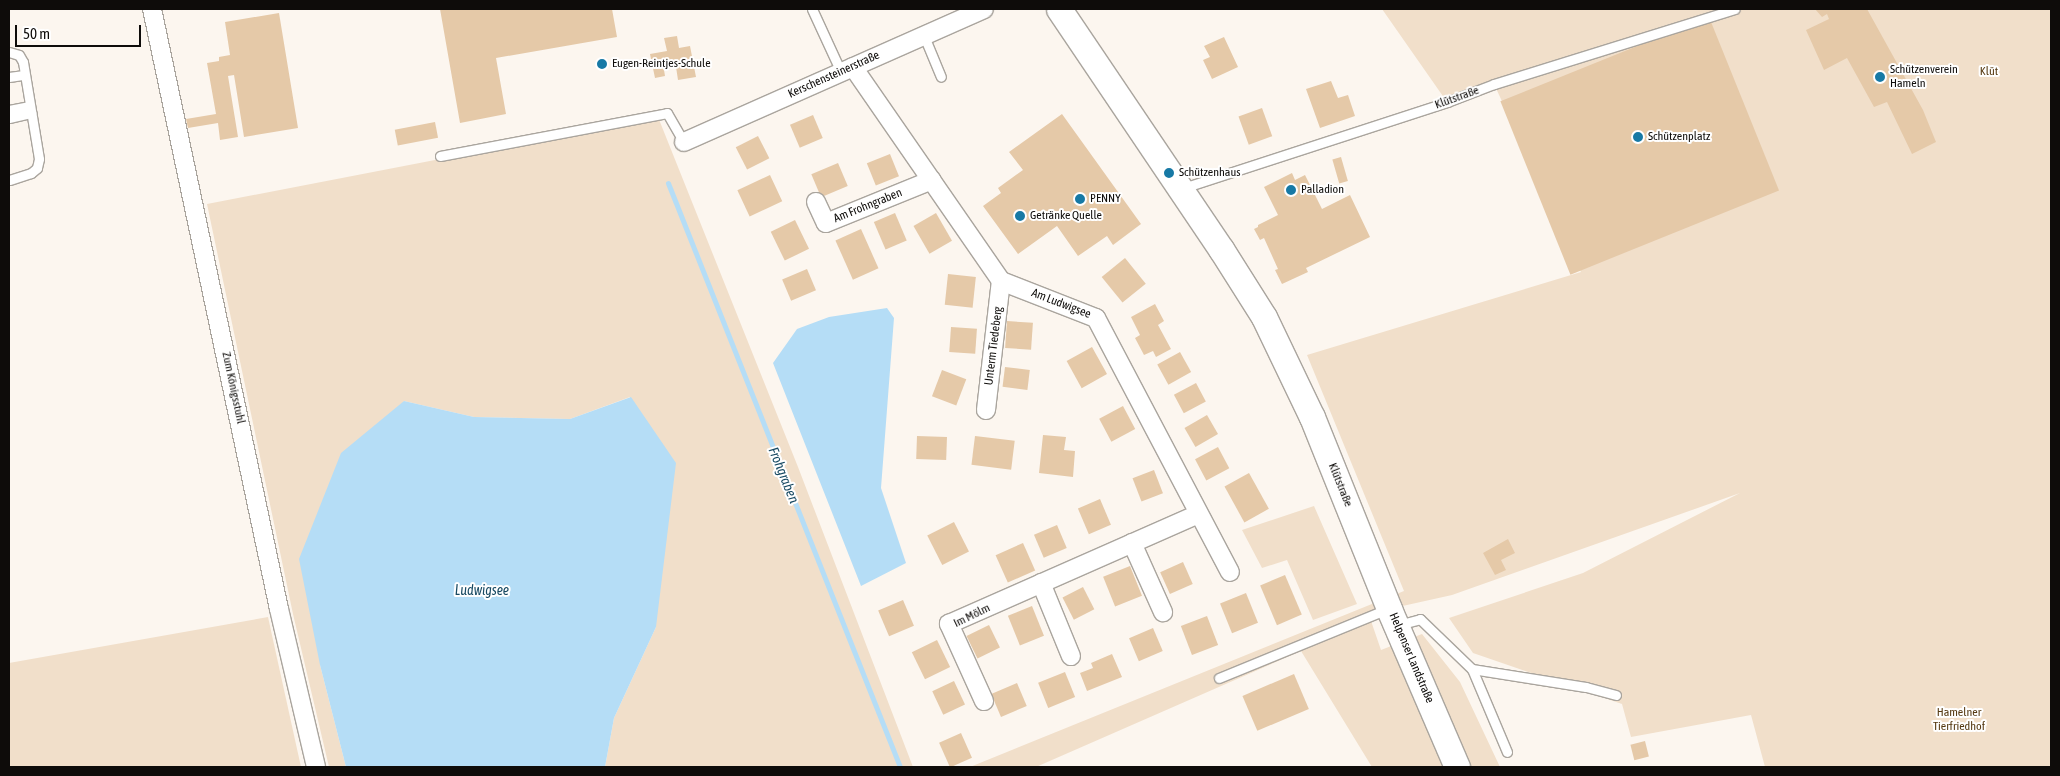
<!DOCTYPE html>
<meta charset="utf-8">
<style>
body{margin:0}
#map{position:relative;width:2060px;height:776px;overflow:hidden;background:#fcf6ef;font-family:"Asap Condensed",sans-serif}
div>[style]{position:absolute}
[style*='--x']{left:calc(var(--x)*1px);top:calc(var(--y)*1px);width:calc(var(--w)*1px);rotate:calc(var(--a)*1deg)}
.green>*{inset:0;background:#f1dfca}
.water>*{inset:0;background:#b5ddf6}
.stream>*{height:5px;margin:-2.5px;padding:0 2.5px;transform-origin:2.5px;border-radius:2.5px;background:#b5ddf6}
.building>*{inset:0;background:#e5c9a8;transform-origin:0 0}
.roads{filter:drop-shadow(1px 0 #aaa59e) drop-shadow(-1px 0 #aaa59e) drop-shadow(0 1px #aaa59e) drop-shadow(0 -1px #aaa59e)}
.service>*{height:9px;margin:-4.5px;padding:0 4.5px;transform-origin:4.5px;border-radius:4.5px;background:#fff}
.minor>*{height:18px;margin:-9px;padding:0 9px;transform-origin:9px;border-radius:9px;background:#fff}
.secondary>*{height:25px;margin:-12.5px;padding:0 12.5px;transform-origin:12.5px;border-radius:12.5px;background:#fff}
.dots>*{width:14px;height:14px;translate:-50% -50%;box-sizing:border-box;border:2px solid #fff;border-radius:50%}
span{translate:-50% -50%;white-space:nowrap;text-align:center;line-height:1.15;-webkit-text-stroke:4px #fff;paint-order:stroke}
.poi-label{font-size:12px;color:#0e0c0a}
.left{translate:0 -50%;text-align:left}
.park-label{font-size:12px;color:#553911}
.street-label{font-size:12px;color:#0e0c0a}
.water-label{font-size:14px;color:#174962;font-style:italic}
.frame{position:absolute;inset:0;border:10px solid #0e0c0a;pointer-events:none}
.scale{position:absolute;left:15px;top:25px;width:126px;height:22px;box-sizing:border-box;border:2px solid #0e0c0a;border-top:0;padding-left:6px;font-size:15px;line-height:18px;white-space:nowrap;color:#0e0c0a;-webkit-text-stroke:4px #fff;paint-order:stroke}
</style>
<div id="map">
<div class="green">
<div style="clip-path:polygon(1382px 9px,2051px 9px,2051px 767px,1765px 767px,1751px 715px,1631px 737px,1622px 704px,1473px 653px,1449px 618px,1583px 573px,1740px 493px,1452px 595px,1389px 609px,1370px 618px,1381px 650px,1422px 634px,1460px 682px,1500px 767px,1509px 767px,1372px 767px,1301px 651px,1036px 767px,970px 767px,1404px 591px,1307px 355px,1581px 272px,1494px 84px,1447px 102px)"></div>
<div style="clip-path:polygon(658px 117px,798px 467px,913px 767px,605px 767px,614px 718px,656px 627px,630px 397px,570px 419px,474px 417px,404px 401px,320px 665px,346px 767px,329px 767px,293px 614px,207px 204px)"></div>
<div style="clip-path:polygon(1314px 506px,1357px 604px,1313px 620px,1287px 560px,1262px 568px,1242px 530px)"></div>
<div style="clip-path:polygon(268px 617px,301px 767px,9px 767px,9px 663px)"></div>
</div>
<div class="water">
<div style="clip-path:polygon(887px 308px,894px 318px,881px 488px,906px 563px,861px 586px,773px 363px,797px 329px,829px 317px)"></div>
<div style="clip-path:polygon(631px 397px,676px 463px,656px 627px,614px 718px,605px 767px,346px 767px,320px 665px,299px 559px,341px 453px,404px 401px,474px 417px,570px 419px)"></div>
</div>
<div class="stream">
<div style="--x:668;--y:183;--w:628;--a:68.33"></div>
</div>
<div class="building">
<div style="clip-path:polygon(440px 9px,612px 9px,617px 37px,496px 58px,506px 114px,460px 123px)"></div>
<div style="clip-path:polygon(1815px 9px,1867px 9px,1923px 110px,1936px 142px,1912px 154px,1887px 102px,1874px 107px,1847px 58px,1824px 70px,1806px 30px,1829px 19px,1827px 14px,1822px 17px)"></div>
<div style="clip-path:polygon(279px 13px,298px 128px,244px 137px,234px 75px,228px 76px,238px 137px,220px 140px,218px 123px,188px 128px,186px 119px,216px 114px,207px 63px,219px 61px,219px 57px,230px 55px,225px 22px)"></div>
<div style="left:1709px;top:17px;width:187px;height:225px;rotate:68deg"></div>
<div style="clip-path:polygon(677px 36px,679px 48px,690px 46px,696px 77px,678px 80px,676px 67px,664px 70px,665px 76px,655px 78px,650px 54px,667px 51px,664px 38px)"></div>
<div style="clip-path:polygon(1224px 37px,1238px 67px,1212px 79px,1203px 60px,1210px 57px,1204px 46px)"></div>
<div style="clip-path:polygon(1331px 81px,1338px 98px,1348px 95px,1355px 116px,1320px 128px,1306px 89px)"></div>
<div style="left:1262px;top:108px;width:30px;height:25px;rotate:70deg"></div>
<div style="clip-path:polygon(1062px 114px,1141px 224px,1113px 245px,1107px 236px,1078px 256px,1057px 226px,1018px 254px,983px 206px,1001px 193px,998px 188px,1023px 170px,1009px 152px)"></div>
<div style="left:813px;top:115px;width:25px;height:25px;rotate:67deg"></div>
<div style="left:435px;top:122px;width:16px;height:41px;rotate:79deg"></div>
<div style="left:758px;top:136px;width:25px;height:25px;rotate:63deg"></div>
<div style="left:890px;top:154px;width:24px;height:25px;rotate:68deg"></div>
<div style="left:1341px;top:157px;width:25px;height:9px;rotate:74deg"></div>
<div style="left:838px;top:163px;width:25px;height:29px;rotate:67deg"></div>
<div style="clip-path:polygon(1292px 173px,1295px 180px,1305px 175px,1322px 209px,1350px 195px,1370px 237px,1306px 268px,1308px 272px,1282px 284px,1275px 270px,1278px 269px,1264px 238px,1260px 240px,1254px 229px,1258px 227px,1258px 225px,1278px 215px,1264px 187px)"></div>
<div style="left:770px;top:175px;width:29px;height:36px;rotate:65deg"></div>
<div style="left:895px;top:213px;width:30px;height:23px;rotate:67deg"></div>
<div style="left:936px;top:213px;width:32px;height:26px;rotate:60deg"></div>
<div style="left:795px;top:220px;width:32px;height:27px;rotate:64deg"></div>
<div style="left:861px;top:229px;width:43px;height:28px;rotate:66deg"></div>
<div style="left:1125px;top:258px;width:33px;height:30px;rotate:51deg"></div>
<div style="left:807px;top:269px;width:23px;height:27px;rotate:67deg"></div>
<div style="left:948px;top:274px;width:28px;height:31px;rotate:6deg"></div>
<div style="clip-path:polygon(1155px 304px,1164px 321px,1158px 325px,1171px 349px,1156px 357px,1153px 351px,1144px 355px,1135px 338px,1140px 335px,1131px 317px)"></div>
<div style="left:1007px;top:321px;width:26px;height:27px;rotate:4deg"></div>
<div style="left:951px;top:327px;width:26px;height:25px;rotate:4deg"></div>
<div style="left:1092px;top:347px;width:31px;height:29px;rotate:61deg"></div>
<div style="left:1180px;top:352px;width:23px;height:26px;rotate:61deg"></div>
<div style="left:1005px;top:367px;width:25px;height:20px;rotate:7deg"></div>
<div style="left:942px;top:370px;width:26px;height:28px;rotate:21deg"></div>
<div style="left:1196px;top:383px;width:21px;height:25px;rotate:62deg"></div>
<div style="left:1123px;top:406px;width:26px;height:27px;rotate:62deg"></div>
<div style="left:1207px;top:415px;width:22px;height:26px;rotate:60deg"></div>
<div style="clip-path:polygon(1043px 435px,1066px 437px,1064px 450px,1075px 451px,1073px 477px,1039px 473px)"></div>
<div style="left:917px;top:436px;width:30px;height:23px;rotate:2deg"></div>
<div style="left:975px;top:436px;width:40px;height:29px;rotate:7deg"></div>
<div style="left:1218px;top:447px;width:24px;height:26px;rotate:62deg"></div>
<div style="left:1154px;top:470px;width:25px;height:23px;rotate:69deg"></div>
<div style="left:1249px;top:473px;width:41px;height:28px;rotate:61deg"></div>
<div style="left:1100px;top:499px;width:28px;height:24px;rotate:67deg"></div>
<div style="left:954px;top:522px;width:33px;height:30px;rotate:63deg"></div>
<div style="left:1057px;top:525px;width:25px;height:25px;rotate:67deg"></div>
<div style="clip-path:polygon(1508px 539px,1515px 553px,1501px 560px,1506px 570px,1495px 575px,1483px 553px)"></div>
<div style="left:1023px;top:543px;width:30px;height:30px;rotate:66deg"></div>
<div style="left:1183px;top:562px;width:24px;height:25px;rotate:66deg"></div>
<div style="left:1130px;top:566px;width:32px;height:29px;rotate:68deg"></div>
<div style="left:1285px;top:575px;width:43px;height:27px;rotate:67deg"></div>
<div style="left:1083px;top:587px;width:25px;height:23px;rotate:63deg"></div>
<div style="left:1246px;top:593px;width:32px;height:28px;rotate:68deg"></div>
<div style="left:903px;top:600px;width:28px;height:27px;rotate:67deg"></div>
<div style="left:1032px;top:606px;width:32px;height:26px;rotate:68deg"></div>
<div style="left:1207px;top:616px;width:31px;height:28px;rotate:69deg"></div>
<div style="left:989px;top:625px;width:25px;height:25px;rotate:64deg"></div>
<div style="left:1153px;top:628px;width:25px;height:26px;rotate:67deg"></div>
<div style="left:937px;top:640px;width:30px;height:28px;rotate:64deg"></div>
<div style="clip-path:polygon(1112px 654px,1122px 677px,1087px 691px,1080px 673px,1093px 668px,1091px 663px)"></div>
<div style="left:1065px;top:672px;width:27px;height:29px;rotate:68deg"></div>
<div style="left:1294px;top:674px;width:38px;height:56px;rotate:67deg"></div>
<div style="left:954px;top:681px;width:26px;height:24px;rotate:65deg"></div>
<div style="left:1017px;top:683px;width:25px;height:28px;rotate:67deg"></div>
<div style="left:961px;top:733px;width:27px;height:24px;rotate:66deg"></div>
<div style="left:1645px;top:741px;width:16px;height:15px;rotate:76deg"></div>
</div>
<div class="roads">
<div class="service">
<div style="--x:812;--y:9;--w:69;--a:65.3"></div>
<div style="--x:924;--y:36;--w:44;--a:67.5"></div>
<div style="--x:9;--y:52;--w:10;--a:17"></div>
<div style="--x:19;--y:55;--w:8;--a:60"></div>
<div style="--x:23;--y:62;--w:98;--a:80.6"></div>
<div style="--x:39;--y:159;--w:9;--a:103"></div>
<div style="--x:37;--y:168;--w:8;--a:140"></div>
<div style="--x:31;--y:173;--w:23;--a:162"></div>
<div style="--x:9;--y:77;--w:15;--a:-8"></div>
<div style="--x:9;--y:110;--w:21;--a:-11"></div>
<div style="--x:9;--y:118;--w:23;--a:-13"></div>
<div style="--x:440;--y:156;--w:231;--a:-10.7"></div>
<div style="--x:667;--y:113;--w:34;--a:60"></div>
<div style="--x:1183;--y:188;--w:278;--a:-18"></div>
<div style="--x:1447;--y:102;--w:50;--a:-21"></div>
<div style="--x:1494;--y:84;--w:252;--a:-17.3"></div>
<div style="--x:1398;--y:625;--w:23;--a:-15"></div>
<div style="--x:1420;--y:619;--w:72;--a:43.9"></div>
<div style="--x:1472;--y:669;--w:90;--a:67.1"></div>
<div style="--x:1472;--y:669;--w:115;--a:9"></div>
<div style="--x:1586;--y:687;--w:31;--a:15"></div>
<div style="--x:1219;--y:678;--w:182;--a:-22.3"></div>
</div>
<div class="minor">
<div style="--x:152;--y:9;--w:613;--a:78.05"></div>
<div style="--x:279;--y:609;--w:162;--a:76.8"></div>
<div style="--x:853;--y:67;--w:260;--a:55.3"></div>
<div style="--x:1001;--y:281;--w:102;--a:21.3"></div>
<div style="--x:1096;--y:318;--w:287;--a:62.2"></div>
<div style="--x:684;--y:142;--w:328;--a:-23.9"></div>
<div style="--x:816;--y:202;--w:23;--a:65"></div>
<div style="--x:826;--y:223;--w:114;--a:-22.1"></div>
<div style="--x:986;--y:410;--w:130;--a:-83.4"></div>
<div style="--x:1132;--y:543;--w:76;--a:65.8"></div>
<div style="--x:1041;--y:583;--w:79;--a:67.7"></div>
<div style="--x:984;--y:701;--w:85;--a:-114.4"></div>
<div style="--x:949;--y:624;--w:272;--a:-23.8"></div>
</div>
<div class="secondary">
<div style="--x:1059;--y:9;--w:290;--a:56"></div>
<div style="--x:1221;--y:249;--w:80;--a:57.7"></div>
<div style="--x:1264;--y:317;--w:111;--a:64.4"></div>
<div style="--x:1312;--y:417;--w:207;--a:68.1"></div>
<div style="--x:1389;--y:609;--w:172;--a:66.7"></div>
</div>
</div>
<div class="dots">
<div style="left:602px;top:64px;background:#1779a5"></div>
<div style="left:1880px;top:77px;background:#1779a5"></div>
<div style="left:1638px;top:137px;background:#1779a5"></div>
<div style="left:1169px;top:173px;background:#1779a5"></div>
<div style="left:1291px;top:190px;background:#1779a5"></div>
<div style="left:1080px;top:199px;background:#1779a5"></div>
<div style="left:1020px;top:216px;background:#1779a5"></div>
</div>
<div class="poi-label">
<span class="left" style="left:612px;top:64px">Eugen-Reintjes-Schule</span>
<span class="left" style="left:1890px;top:77px">Schützenverein<br>Hameln</span>
<span class="left" style="left:1648px;top:137px">Schützenplatz</span>
<span class="left" style="left:1179px;top:173px">Schützenhaus</span>
<span class="left" style="left:1301px;top:190px">Palladion</span>
<span class="left" style="left:1090px;top:199px">PENNY</span>
<span class="left" style="left:1030px;top:216px">Getränke Quelle</span>
</div>
<div class="park-label">
<span style="left:1989px;top:72px">Klüt</span>
<span style="left:1959px;top:720px">Hamelner<br>Tierfriedhof</span>
</div>
<div class="street-label">
<span style="left:834px;top:75px;rotate:-24deg">Kerschensteinerstraße</span>
<span style="left:1457px;top:98px;rotate:-20deg">Klütstraße</span>
<span style="left:868px;top:206px;rotate:-22deg">Am Frohngraben</span>
<span style="left:1061px;top:304px;rotate:21deg">Am Ludwigsee</span>
<span style="left:994px;top:346px;rotate:-83deg">Unterm Tiedeberg</span>
<span style="left:233px;top:388px;rotate:78deg">Zum Königsstuhl</span>
<span style="left:1340px;top:485px;rotate:68deg">Klütstraße</span>
<span style="left:972px;top:616px;rotate:-26deg">Im Mölm</span>
<span style="left:1411px;top:658px;rotate:67deg">Helpenser Landstraße</span>
</div>
<div class="water-label">
<span style="left:784px;top:475px;rotate:68deg">Frohgraben</span>
<span style="left:482px;top:590px">Ludwigsee</span>
</div>
<div class="frame"></div>
<div class="scale">50 m</div>
</div>
